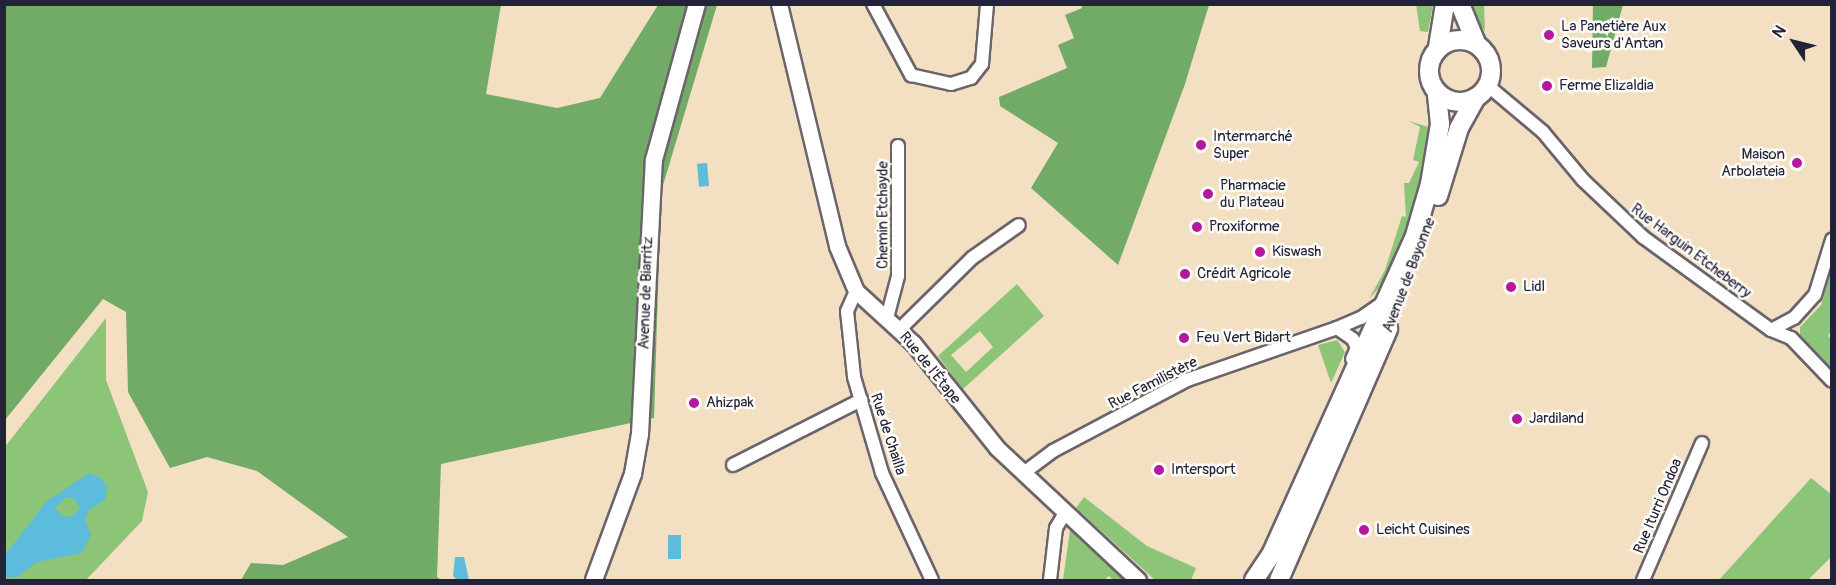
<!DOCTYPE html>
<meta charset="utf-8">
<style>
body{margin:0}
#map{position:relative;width:1836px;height:585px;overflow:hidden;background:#f3dfc2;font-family:Pangolin,sans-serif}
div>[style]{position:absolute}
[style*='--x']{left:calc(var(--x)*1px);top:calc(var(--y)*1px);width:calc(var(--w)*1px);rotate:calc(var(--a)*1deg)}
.green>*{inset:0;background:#8dc578}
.forest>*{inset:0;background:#72aa68}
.water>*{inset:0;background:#5dbcdc;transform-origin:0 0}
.roads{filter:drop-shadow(2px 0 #6b646a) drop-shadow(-2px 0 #6b646a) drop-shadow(0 2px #6b646a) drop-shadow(0 -2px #6b646a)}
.minor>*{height:12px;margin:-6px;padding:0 6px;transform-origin:6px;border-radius:6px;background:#fff}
.tertiary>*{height:15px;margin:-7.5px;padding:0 7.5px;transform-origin:7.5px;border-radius:7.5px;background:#fff}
.secondary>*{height:16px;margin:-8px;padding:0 8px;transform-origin:8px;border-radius:8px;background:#fff}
.primary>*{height:18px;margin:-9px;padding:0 9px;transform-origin:9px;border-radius:9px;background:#fff}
.primary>.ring{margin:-9px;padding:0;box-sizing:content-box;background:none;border:18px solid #fff;border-radius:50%}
.dots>*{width:16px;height:16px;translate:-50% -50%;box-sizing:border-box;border:3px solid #fdfcf7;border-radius:50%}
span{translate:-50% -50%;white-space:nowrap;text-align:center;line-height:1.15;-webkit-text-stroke:5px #fdfcf7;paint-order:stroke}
.poi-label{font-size:15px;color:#22223b}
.left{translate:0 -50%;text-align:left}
.right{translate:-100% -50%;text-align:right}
.street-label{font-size:15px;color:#22223b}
.frame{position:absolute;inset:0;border:6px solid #22223b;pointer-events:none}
.north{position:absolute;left:1764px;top:12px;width:60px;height:60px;-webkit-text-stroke:4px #fdfcf7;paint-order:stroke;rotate:305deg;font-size:16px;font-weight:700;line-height:24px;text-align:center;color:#22223b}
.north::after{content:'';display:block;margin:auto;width:21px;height:27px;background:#22223b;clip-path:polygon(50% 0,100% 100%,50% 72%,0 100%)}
</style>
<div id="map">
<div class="green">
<div style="clip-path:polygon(1416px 4px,1433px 5px,1428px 32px,1420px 31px)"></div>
<div style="clip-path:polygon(1471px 5px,1484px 5px,1485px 31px,1476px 19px)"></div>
<div style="clip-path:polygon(1409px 121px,1432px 128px,1431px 146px,1392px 273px,1369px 299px,1385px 270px,1402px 216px,1406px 217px,1404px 183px,1409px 183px,1419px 162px,1413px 160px,1420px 127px)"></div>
<div style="clip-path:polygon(1831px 270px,1831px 331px,1828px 336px,1831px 339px,1831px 369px,1800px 339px,1800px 327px,1821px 305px)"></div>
<div style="clip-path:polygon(evenodd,1017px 284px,1044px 316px,963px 389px,938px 356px,1017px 284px,980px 331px,993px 347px,966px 372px,951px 355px,980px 331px)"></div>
<div style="clip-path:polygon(106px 318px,106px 380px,148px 492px,142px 521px,86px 580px,5px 580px,4px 448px)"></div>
<div style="clip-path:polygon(1337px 340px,1345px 352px,1331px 383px,1318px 345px)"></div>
<div style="clip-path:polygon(1811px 478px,1831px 494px,1831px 557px,1808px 580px,1719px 580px)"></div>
<div style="clip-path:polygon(1084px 497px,1147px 546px,1196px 568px,1191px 580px,1155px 580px,1076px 508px)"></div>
<div style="clip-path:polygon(1070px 530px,1112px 569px,1125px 580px,1113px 580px,1109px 576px,1104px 580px,1063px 580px)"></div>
</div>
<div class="forest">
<div style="clip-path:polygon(5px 5px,501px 5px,486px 94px,557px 108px,600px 98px,658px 5px,717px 5px,661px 192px,654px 418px,441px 464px,437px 577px,441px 580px,241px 580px,251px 563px,283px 565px,348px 537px,257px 471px,207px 457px,170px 468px,128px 392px,126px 312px,103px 299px,5px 420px)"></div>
<div style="clip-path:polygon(1081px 5px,1209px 5px,1185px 84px,1118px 265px,1031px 188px,1058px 143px,1000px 106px,999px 97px,1067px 68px,1058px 45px,1074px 38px,1065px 15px,1082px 8px)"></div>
<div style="clip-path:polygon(1593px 5px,1623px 5px,1606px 67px,1592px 68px)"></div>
</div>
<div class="water">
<div style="left:707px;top:163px;width:23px;height:10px;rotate:85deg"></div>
<div style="clip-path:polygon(evenodd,89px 473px,101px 478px,107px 487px,105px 500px,89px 510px,85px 521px,91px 534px,82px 553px,37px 562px,16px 578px,5px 576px,5px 555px,46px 502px,89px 473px,67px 497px,73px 498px,80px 508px,73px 516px,64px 517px,55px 508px,67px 497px)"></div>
<div style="left:668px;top:535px;width:13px;height:24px"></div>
<div style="clip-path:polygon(455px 557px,464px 557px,469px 580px,457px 580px,453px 576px)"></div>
</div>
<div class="roads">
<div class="minor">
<div style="--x:873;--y:4;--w:81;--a:61.8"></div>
<div style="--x:911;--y:75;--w:41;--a:12.7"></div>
<div style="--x:951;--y:84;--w:21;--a:-17"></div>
<div style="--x:971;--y:78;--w:18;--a:-52"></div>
<div style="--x:982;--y:64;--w:60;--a:-85.2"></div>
<div style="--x:1487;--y:85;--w:73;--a:40"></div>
<div style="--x:1543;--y:132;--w:62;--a:50.2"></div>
<div style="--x:1583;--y:180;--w:83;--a:43.5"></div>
<div style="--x:1643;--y:237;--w:158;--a:36"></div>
<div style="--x:1771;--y:330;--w:22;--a:22"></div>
<div style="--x:1791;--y:338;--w:59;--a:46.4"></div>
<div style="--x:856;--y:291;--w:22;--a:114"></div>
<div style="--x:847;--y:311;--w:66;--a:83.9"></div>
<div style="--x:854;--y:377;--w:100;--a:73.7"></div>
<div style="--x:882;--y:473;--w:118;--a:65"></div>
<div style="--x:887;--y:318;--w:43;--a:-75.3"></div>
<div style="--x:898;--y:276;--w:130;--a:-90"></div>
<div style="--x:1337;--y:328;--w:19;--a:35"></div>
<div style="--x:1353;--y:339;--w:10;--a:66"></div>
<div style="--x:1357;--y:348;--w:12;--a:114"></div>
<div style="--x:899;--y:330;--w:103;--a:-44.6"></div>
<div style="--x:972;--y:258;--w:57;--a:-35.1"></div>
<div style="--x:1771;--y:330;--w:26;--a:-28"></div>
<div style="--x:1794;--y:318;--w:31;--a:-48"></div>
<div style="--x:1815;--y:295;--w:58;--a:-72.8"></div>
<div style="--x:733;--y:465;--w:144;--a:-26.9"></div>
<div style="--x:1025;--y:472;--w:35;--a:-37"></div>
<div style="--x:1053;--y:451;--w:152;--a:-27.9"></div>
<div style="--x:1187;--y:380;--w:159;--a:-19.1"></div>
<div style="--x:1337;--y:328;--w:26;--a:-23"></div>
<div style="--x:1361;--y:318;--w:29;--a:-35"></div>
<div style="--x:1050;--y:580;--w:52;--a:-83.4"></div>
<div style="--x:1056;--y:528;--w:17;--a:-59"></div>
<div style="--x:1643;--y:580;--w:149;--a:-66.7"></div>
</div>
<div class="tertiary">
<div style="--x:779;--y:4;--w:249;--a:76.5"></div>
<div style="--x:837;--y:246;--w:49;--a:67.1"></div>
<div style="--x:856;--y:291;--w:77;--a:42.4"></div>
<div style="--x:913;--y:343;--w:134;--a:51.3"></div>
<div style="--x:997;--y:448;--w:193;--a:43.1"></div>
</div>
<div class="secondary">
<div style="--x:594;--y:580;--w:113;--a:-69.8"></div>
<div style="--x:633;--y:474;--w:41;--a:-80.1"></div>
<div style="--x:640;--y:434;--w:274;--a:-87.1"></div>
<div style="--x:654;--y:160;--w:162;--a:-74.6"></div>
</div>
<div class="primary">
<div style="--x:1460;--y:4;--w:42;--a:67.7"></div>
<div class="ring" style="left:1429px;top:40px;width:44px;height:44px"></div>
<div style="--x:1438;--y:47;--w:44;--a:-80.8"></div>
<div style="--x:1438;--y:196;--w:71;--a:-72.8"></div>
<div style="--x:1459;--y:128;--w:35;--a:-61"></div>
<div style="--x:1254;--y:580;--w:30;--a:-56"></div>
<div style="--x:1271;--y:555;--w:347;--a:-65.7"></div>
<div style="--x:1414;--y:239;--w:57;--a:-73.8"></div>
<div style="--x:1430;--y:184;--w:61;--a:-80.5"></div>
<div style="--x:1440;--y:124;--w:31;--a:-96"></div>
<div style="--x:1279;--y:580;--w:274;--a:-66.5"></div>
</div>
</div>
<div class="dots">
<div style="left:1549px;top:35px;background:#b5179e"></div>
<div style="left:1547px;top:86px;background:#b5179e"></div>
<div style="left:1201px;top:145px;background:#b5179e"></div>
<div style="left:1797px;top:163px;background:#b5179e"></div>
<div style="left:1208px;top:194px;background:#b5179e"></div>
<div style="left:1197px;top:227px;background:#b5179e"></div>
<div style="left:1260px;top:252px;background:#b5179e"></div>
<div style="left:1185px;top:274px;background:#b5179e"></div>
<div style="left:1511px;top:287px;background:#b5179e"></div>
<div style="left:1184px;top:338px;background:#b5179e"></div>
<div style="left:694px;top:403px;background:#b5179e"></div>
<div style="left:1517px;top:419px;background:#b5179e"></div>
<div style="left:1159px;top:470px;background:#b5179e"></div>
<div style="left:1364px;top:530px;background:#b5179e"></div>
</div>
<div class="poi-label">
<span class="left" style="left:1561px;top:35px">La Panetière Aux<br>Saveurs d'Antan</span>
<span class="left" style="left:1559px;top:86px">Ferme Elizaldia</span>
<span class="left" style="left:1213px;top:145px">Intermarché<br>Super</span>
<span class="right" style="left:1785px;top:163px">Maison<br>Arbolateia</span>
<span class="left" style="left:1220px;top:194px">Pharmacie<br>du Plateau</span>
<span class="left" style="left:1209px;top:227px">Proxiforme</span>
<span class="left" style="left:1272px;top:252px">Kiswash</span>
<span class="left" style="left:1197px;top:274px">Crédit Agricole</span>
<span class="left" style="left:1523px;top:287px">Lidl</span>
<span class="left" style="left:1196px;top:338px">Feu Vert Bidart</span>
<span class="left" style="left:706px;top:403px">Ahizpak</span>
<span class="left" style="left:1529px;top:419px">Jardiland</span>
<span class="left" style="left:1171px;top:470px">Intersport</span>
<span class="left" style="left:1376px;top:530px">Leicht Cuisines</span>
</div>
<div class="street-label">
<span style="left:883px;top:215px;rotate:-90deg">Chemin Etchayde</span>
<span style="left:1691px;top:251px;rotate:37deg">Rue Harguin Etcheberry</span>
<span style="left:1409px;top:275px;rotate:-69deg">Avenue de Bayonne</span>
<span style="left:646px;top:293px;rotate:-88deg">Avenue de Biarritz</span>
<span style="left:930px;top:368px;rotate:51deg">Rue de l'Étape</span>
<span style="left:1153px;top:383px;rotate:-27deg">Rue Familistère</span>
<span style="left:888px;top:434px;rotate:72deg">Rue de Chailla</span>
<span style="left:1658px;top:506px;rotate:-67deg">Rue Iturri Ondoa</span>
</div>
<div class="frame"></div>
<div class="north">N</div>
</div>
